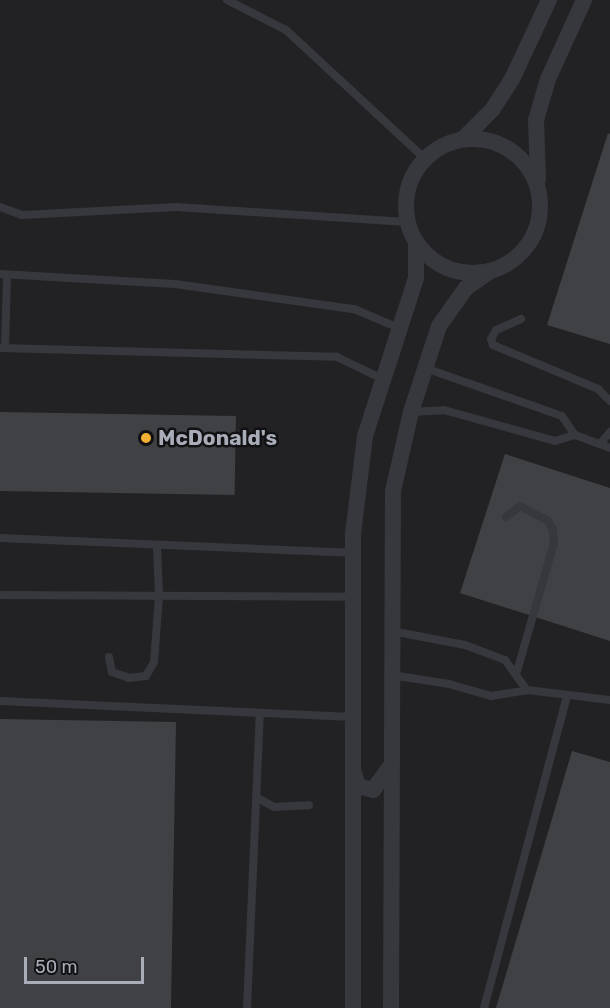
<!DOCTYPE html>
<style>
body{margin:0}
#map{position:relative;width:610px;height:1008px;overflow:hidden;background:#161618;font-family:Rubik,sans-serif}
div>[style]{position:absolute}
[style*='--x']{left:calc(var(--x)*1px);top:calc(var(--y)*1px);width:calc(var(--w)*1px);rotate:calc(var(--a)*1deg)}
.built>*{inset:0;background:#222225;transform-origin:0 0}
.building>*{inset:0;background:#404145;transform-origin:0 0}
.service>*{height:8px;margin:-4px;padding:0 4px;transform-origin:4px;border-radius:4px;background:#37383d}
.minor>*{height:16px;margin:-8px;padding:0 8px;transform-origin:8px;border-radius:8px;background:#37383d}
.minor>.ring{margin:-8px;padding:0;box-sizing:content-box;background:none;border:16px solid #37383d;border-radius:50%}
.dots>*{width:16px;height:16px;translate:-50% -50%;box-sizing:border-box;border:3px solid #111113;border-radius:50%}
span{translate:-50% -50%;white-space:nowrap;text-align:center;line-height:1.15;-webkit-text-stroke:5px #111113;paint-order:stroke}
.poi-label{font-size:21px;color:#a8adb8;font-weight:700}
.left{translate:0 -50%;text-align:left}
.scale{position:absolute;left:24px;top:957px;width:120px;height:27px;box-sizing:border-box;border:3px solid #a8adb8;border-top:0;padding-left:8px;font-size:18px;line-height:21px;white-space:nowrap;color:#a8adb8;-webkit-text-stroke:4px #111113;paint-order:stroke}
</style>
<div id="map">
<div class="built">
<div style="left:0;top:0;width:610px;height:1008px"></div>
</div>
<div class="building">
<div style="clip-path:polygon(608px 133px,610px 134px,610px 344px,547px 325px)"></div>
<div style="left:0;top:412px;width:236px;height:79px;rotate:1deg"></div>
<div style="clip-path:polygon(505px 454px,610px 488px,610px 641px,460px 593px)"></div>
<div style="left:0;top:719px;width:176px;height:289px;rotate:1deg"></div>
<div style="clip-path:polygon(572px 751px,610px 762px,610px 1008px,496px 1008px)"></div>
</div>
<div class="service">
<div style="--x:227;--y:0;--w:66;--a:27"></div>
<div style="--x:286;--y:30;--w:188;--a:42.8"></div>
<div style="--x:0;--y:207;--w:23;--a:20"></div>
<div style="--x:22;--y:215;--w:154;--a:-3"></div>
<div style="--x:176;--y:207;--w:231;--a:3.7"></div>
<div style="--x:0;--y:274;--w:175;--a:3.3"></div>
<div style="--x:175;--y:284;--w:181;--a:8"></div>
<div style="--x:354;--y:309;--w:49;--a:22.9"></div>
<div style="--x:521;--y:319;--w:27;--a:156"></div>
<div style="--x:496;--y:330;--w:10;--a:119"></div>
<div style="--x:491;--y:339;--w:6;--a:72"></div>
<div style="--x:493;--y:345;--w:114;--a:22.7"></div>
<div style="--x:598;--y:389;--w:17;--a:45"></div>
<div style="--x:0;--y:348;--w:337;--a:1.5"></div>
<div style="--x:337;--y:357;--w:51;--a:25.6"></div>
<div style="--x:5;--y:348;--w:73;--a:-88.4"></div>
<div style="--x:425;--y:368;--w:145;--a:19.3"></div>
<div style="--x:562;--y:416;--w:23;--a:56"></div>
<div style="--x:575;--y:435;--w:37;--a:20"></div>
<div style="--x:411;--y:412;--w:33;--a:-3"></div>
<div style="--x:444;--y:410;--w:115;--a:15.6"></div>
<div style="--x:555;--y:441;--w:21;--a:-17"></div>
<div style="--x:600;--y:444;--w:16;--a:-50"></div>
<div style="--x:506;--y:517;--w:18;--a:-38"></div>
<div style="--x:520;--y:506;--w:32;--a:28"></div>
<div style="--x:548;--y:521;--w:10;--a:61"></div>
<div style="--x:553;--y:530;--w:13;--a:86"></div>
<div style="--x:554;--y:543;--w:137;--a:106.1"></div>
<div style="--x:0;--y:538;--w:352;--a:2.4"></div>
<div style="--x:0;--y:595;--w:353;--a:0.3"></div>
<div style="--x:392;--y:631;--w:74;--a:10.9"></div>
<div style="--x:465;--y:645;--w:43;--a:20.6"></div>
<div style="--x:505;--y:660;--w:37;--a:54"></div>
<div style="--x:109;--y:657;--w:15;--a:79"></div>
<div style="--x:112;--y:672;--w:18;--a:19"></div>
<div style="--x:129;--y:678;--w:17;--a:-7"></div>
<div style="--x:146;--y:676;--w:16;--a:-60"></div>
<div style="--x:154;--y:662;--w:66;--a:-85.7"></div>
<div style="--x:159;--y:596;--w:50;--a:-92.3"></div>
<div style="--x:391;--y:675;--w:59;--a:8.8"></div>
<div style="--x:449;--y:684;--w:44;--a:15.9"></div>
<div style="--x:491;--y:696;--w:36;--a:-9"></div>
<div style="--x:527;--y:690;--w:84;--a:6.9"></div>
<div style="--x:0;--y:701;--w:353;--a:2.6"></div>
<div style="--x:256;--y:797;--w:21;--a:29"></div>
<div style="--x:274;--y:807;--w:35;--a:-3"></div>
<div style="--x:247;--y:1008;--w:293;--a:-87.5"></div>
<div style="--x:484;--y:1008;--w:324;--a:-75.1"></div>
</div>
<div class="minor">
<div style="--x:464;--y:138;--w:40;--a:-45"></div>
<div style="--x:492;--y:110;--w:37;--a:-57"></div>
<div style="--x:512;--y:79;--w:87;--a:-64.9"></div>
<div class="ring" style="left:406px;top:139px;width:118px;height:118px"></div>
<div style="--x:538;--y:179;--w:59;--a:-91.9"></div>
<div style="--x:536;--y:120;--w:43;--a:-73.7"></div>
<div style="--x:548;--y:79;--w:87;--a:-65.5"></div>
<div style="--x:354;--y:773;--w:14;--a:73"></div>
<div style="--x:358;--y:786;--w:16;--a:15"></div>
<div style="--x:373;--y:790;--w:27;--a:-54"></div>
<div style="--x:353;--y:1008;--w:474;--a:-90"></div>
<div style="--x:353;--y:534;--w:99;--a:-83"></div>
<div style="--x:365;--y:436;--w:166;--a:-72.1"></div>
<div style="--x:416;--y:278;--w:35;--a:-90"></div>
<div style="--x:391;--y:1008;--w:517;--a:-89.78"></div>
<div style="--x:393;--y:491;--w:81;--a:-77.2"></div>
<div style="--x:411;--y:412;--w:90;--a:-72"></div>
<div style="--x:439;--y:326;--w:47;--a:-54.6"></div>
<div style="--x:466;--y:288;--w:28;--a:-35"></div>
</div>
<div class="dots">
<div style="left:146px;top:438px;background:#f2b134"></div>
</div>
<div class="poi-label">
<span class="left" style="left:158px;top:438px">McDonald's</span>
</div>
<div class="scale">50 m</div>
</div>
